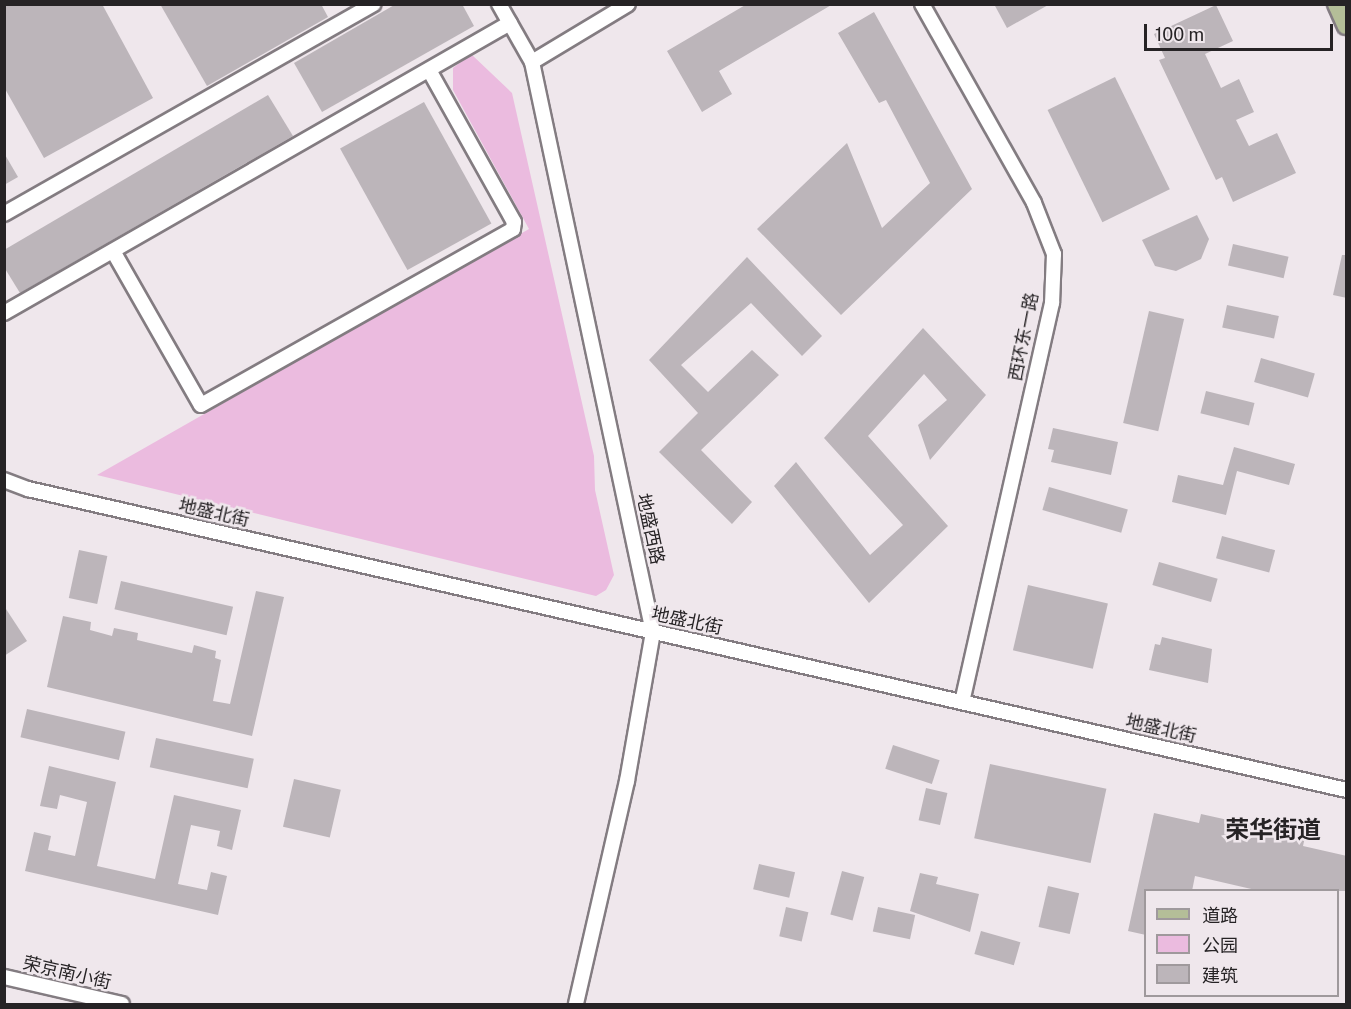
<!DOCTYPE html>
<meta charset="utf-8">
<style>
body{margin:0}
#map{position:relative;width:1351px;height:1009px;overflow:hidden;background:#efe7ec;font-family:"Public Sans","Noto Sans SC",sans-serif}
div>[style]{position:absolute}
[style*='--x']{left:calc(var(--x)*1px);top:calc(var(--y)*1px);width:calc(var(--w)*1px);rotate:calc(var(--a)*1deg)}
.green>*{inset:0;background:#ebbbdf}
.building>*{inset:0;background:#bcb5ba;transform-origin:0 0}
.roads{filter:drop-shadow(2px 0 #837c81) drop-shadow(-2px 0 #837c81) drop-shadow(0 2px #837c81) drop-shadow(0 -2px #837c81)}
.minor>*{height:14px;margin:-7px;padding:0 7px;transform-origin:7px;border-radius:7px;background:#fff}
.major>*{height:16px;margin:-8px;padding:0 8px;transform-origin:8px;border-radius:8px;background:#b4be98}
span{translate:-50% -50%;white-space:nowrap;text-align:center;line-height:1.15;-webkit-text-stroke:5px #efe7ec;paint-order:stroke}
.street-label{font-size:18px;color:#262325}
.district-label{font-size:24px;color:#262325;font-weight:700}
.frame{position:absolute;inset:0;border:6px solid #262325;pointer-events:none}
.legend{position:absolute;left:1144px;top:889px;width:195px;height:108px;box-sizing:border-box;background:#efe7ec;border:2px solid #9f999c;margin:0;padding:8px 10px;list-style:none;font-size:18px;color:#262325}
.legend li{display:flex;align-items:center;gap:12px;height:30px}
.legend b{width:30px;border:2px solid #9f999c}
.scale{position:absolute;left:1144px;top:24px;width:189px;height:27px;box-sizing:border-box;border:3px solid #262325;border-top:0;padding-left:8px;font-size:18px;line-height:21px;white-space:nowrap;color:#262325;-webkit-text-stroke:4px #efe7ec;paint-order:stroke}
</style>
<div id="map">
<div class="green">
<div style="clip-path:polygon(471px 54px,512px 93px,594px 456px,595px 490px,614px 575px,606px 590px,596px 596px,97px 475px,529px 229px,453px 90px,453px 68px)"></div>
</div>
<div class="building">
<div style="clip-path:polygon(4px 4px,102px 4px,153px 98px,44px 158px,4px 87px)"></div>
<div style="clip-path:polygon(160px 4px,321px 4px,328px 17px,207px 86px)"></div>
<div style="clip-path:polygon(396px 4px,462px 4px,474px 26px,322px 112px,294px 63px)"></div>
<div style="clip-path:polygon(747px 4px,833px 4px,719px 71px,732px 94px,702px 112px,667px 51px)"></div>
<div style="clip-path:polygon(994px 4px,1050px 4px,1007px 28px)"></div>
<div style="clip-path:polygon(1216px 5px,1233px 41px,1205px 54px,1221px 88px,1239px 79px,1254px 112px,1236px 120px,1249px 146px,1277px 133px,1296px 173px,1233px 202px,1222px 177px,1216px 180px,1159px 60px,1165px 58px,1154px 34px)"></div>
<div style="clip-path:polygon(874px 12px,972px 189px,841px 315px,757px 229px,847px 143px,882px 228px,930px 183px,886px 100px,879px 103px,838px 33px)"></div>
<div style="left:1115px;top:77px;width:125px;height:75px;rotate:64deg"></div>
<div style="clip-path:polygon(268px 95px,293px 136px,20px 293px,4px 267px,4px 250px)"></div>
<div style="left:424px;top:102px;width:139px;height:96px;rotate:61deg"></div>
<div style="clip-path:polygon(4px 153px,18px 177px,4px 185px)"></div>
<div style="clip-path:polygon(1197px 215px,1209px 239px,1201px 259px,1176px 271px,1155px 266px,1142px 240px)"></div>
<div style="left:1233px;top:244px;width:57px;height:22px;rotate:13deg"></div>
<div style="clip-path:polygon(1342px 255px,1347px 255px,1347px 298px,1333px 295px)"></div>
<div style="clip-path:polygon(747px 257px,822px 336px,802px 356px,751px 303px,681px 365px,708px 392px,752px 350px,779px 375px,701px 450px,752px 502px,732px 524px,659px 452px,698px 413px,649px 360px)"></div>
<div style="left:1227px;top:305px;width:53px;height:23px;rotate:12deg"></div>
<div style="left:1149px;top:311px;width:36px;height:115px;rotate:13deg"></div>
<div style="clip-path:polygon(923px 328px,986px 395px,930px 460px,918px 425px,947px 400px,924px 374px,868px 436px,948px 526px,869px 603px,774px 486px,796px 462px,870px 555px,903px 525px,824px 438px)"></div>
<div style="left:1261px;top:358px;width:56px;height:25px;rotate:16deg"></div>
<div style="left:1206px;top:391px;width:50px;height:23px;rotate:14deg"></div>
<div style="clip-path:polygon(1053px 428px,1118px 442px,1111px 475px,1051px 462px,1054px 450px,1048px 449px)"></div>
<div style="clip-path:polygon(1234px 447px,1295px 464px,1289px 485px,1237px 471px,1226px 515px,1172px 502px,1178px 475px,1223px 485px)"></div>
<div style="left:1049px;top:487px;width:82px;height:24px;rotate:16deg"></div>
<div style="left:1222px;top:536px;width:55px;height:23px;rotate:15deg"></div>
<div style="left:79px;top:550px;width:29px;height:49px;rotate:12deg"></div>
<div style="left:1159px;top:562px;width:61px;height:24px;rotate:16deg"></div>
<div style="left:121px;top:581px;width:115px;height:29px;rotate:13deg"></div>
<div style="left:1028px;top:585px;width:82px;height:67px;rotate:13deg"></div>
<div style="clip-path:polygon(256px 591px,284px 597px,252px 736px,47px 687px,63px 616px,91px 622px,90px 630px,112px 636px,114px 628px,138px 633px,137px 640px,192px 653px,194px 645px,216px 651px,215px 658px,221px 660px,213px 701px,230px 704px)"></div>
<div style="clip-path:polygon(4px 606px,27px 641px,4px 656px)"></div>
<div style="clip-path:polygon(1162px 637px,1212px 649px,1208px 683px,1149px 670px,1155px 644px,1160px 645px)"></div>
<div style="left:27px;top:709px;width:101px;height:29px;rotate:13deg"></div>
<div style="left:156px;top:738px;width:100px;height:30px;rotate:12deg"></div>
<div style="left:893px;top:745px;width:49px;height:25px;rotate:18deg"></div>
<div style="left:990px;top:764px;width:119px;height:76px;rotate:12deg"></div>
<div style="clip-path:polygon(49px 766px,116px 782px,97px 866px,155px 879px,174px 795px,241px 810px,232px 850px,217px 846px,220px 831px,191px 825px,178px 884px,207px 890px,211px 872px,227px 876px,218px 915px,25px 871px,34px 832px,51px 836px,48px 850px,75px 856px,87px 802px,60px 795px,57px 809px,40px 806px)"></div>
<div style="left:294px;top:779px;width:48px;height:49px;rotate:13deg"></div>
<div style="left:926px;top:788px;width:22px;height:33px;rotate:13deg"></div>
<div style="clip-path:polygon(1154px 813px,1199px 823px,1201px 814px,1305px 837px,1303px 846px,1347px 856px,1347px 891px,1260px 891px,1195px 876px,1192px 891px,1146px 891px,1146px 935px,1128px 931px)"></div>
<div style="left:759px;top:864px;width:37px;height:26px;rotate:13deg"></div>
<div style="left:842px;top:871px;width:23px;height:45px;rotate:15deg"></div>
<div style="clip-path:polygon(920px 873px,938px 877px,936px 884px,979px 894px,970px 932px,910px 911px)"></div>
<div style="left:1048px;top:886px;width:32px;height:42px;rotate:13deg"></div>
<div style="left:786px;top:907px;width:23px;height:30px;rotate:13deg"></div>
<div style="left:878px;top:907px;width:38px;height:25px;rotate:12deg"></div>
<div style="left:981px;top:931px;width:41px;height:24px;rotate:16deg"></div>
</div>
<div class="roads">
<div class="minor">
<div style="--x:499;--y:4;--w:67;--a:60.4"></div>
<div style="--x:532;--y:62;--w:583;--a:78.02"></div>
<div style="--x:653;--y:632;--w:151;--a:99.9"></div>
<div style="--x:627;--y:781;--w:229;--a:102.9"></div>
<div style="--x:922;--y:4;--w:228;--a:60.6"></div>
<div style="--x:1034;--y:203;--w:55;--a:68.6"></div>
<div style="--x:1054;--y:254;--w:49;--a:92.3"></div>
<div style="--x:1052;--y:303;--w:409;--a:102.7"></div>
<div style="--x:532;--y:62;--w:112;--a:-31.1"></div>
<div style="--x:4;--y:214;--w:425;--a:-29.6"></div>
<div style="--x:113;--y:251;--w:177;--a:60.3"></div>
<div style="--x:201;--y:405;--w:358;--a:-29.4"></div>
<div style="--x:513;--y:229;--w:7;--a:-82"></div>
<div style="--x:514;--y:222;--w:174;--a:-119.2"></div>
<div style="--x:4;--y:313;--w:583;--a:-29.82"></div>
<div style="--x:4;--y:480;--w:26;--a:21"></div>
<div style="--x:28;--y:489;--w:1352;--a:12.86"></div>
<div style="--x:4;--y:977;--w:121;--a:12.9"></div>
</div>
<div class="major">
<div style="--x:1336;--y:4;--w:24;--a:66"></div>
</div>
</div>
<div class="street-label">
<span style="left:1024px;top:337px;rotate:-79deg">西环东一路</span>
<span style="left:214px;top:513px;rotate:13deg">地盛北街</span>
<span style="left:650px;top:529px;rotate:78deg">地盛西路</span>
<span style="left:687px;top:621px;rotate:12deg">地盛北街</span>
<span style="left:1161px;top:729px;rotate:13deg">地盛北街</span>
<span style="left:67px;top:973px;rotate:13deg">荣京南小街</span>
</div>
<div class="district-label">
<span style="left:1273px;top:830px">荣华街道</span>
</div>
<div class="frame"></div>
<ul class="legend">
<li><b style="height:8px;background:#b4be98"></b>道路</li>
<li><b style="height:16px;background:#ebbbdf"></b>公园</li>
<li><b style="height:16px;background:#bcb5ba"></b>建筑</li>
</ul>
<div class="scale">100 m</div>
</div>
